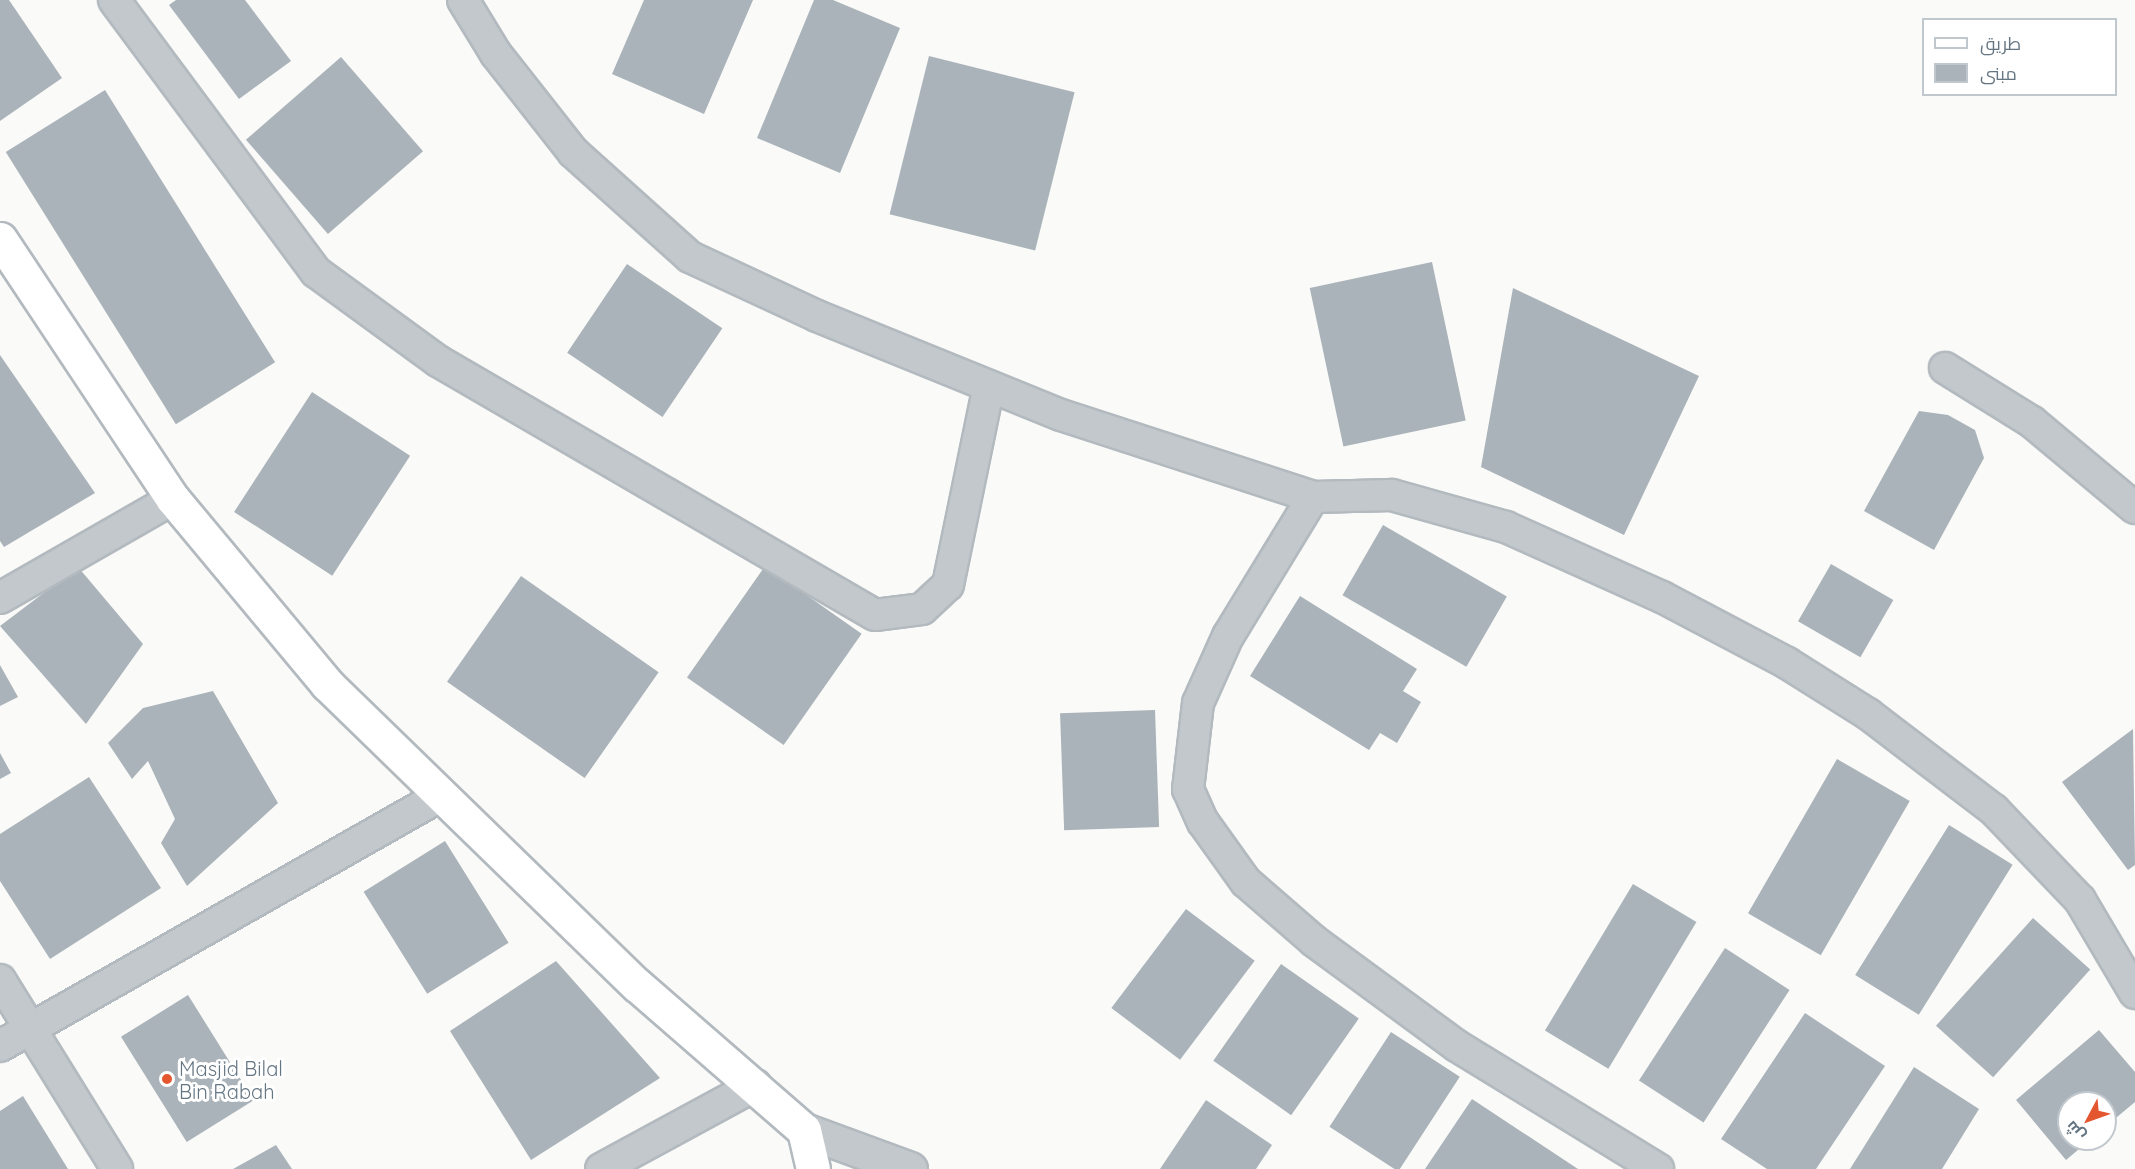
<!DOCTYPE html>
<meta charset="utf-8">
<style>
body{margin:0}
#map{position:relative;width:2135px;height:1169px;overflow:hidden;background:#fafaf8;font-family:Quicksand,Cairo,sans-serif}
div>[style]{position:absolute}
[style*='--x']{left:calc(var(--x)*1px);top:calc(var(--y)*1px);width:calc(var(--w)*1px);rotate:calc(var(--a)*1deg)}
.building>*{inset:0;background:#aab3b9;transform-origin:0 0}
.roads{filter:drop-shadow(2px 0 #b3babf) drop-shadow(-2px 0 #b3babf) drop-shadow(0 2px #b3babf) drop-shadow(0 -2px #b3babf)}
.minor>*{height:30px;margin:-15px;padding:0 15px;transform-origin:15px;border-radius:15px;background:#c3c8cc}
.tertiary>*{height:33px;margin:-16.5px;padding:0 16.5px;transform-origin:16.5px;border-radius:16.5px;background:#c3c8cc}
.secondary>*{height:33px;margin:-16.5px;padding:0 16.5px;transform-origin:16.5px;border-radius:16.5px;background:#fff}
.dots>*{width:16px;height:16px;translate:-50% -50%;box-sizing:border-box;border:3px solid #fff;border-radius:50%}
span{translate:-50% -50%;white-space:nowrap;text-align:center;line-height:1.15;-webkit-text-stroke:6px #fff;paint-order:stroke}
.poi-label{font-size:20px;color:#657683}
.left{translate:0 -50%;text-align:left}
.legend{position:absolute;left:1922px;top:18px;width:195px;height:78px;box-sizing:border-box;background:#fff;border:2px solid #c1c8cd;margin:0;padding:8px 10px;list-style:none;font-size:18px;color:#657683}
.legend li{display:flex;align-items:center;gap:12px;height:30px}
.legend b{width:30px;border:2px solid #c1c8cd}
.north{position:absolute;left:2057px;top:1091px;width:60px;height:60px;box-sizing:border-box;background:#fff;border:2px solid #c1c8cd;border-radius:50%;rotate:229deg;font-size:16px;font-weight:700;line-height:24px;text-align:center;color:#657683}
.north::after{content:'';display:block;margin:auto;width:21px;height:27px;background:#e4572e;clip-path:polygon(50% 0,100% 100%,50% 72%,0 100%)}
</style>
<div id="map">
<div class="building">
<div style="clip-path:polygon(0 0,9px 0,62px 78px,0 121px)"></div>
<div style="clip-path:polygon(176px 0,245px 0,291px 61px,239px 99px,169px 5px)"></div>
<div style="clip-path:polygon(644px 0,753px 0,704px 114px,612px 74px)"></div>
<div style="clip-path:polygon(814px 0,833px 0,900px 28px,840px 173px,757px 138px)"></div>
<div style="left:929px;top:56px;width:150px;height:163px;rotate:14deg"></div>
<div style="left:341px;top:57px;width:125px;height:126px;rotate:49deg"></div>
<div style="left:105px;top:90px;width:321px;height:117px;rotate:58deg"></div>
<div style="left:1432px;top:262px;width:162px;height:125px;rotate:78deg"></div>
<div style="left:627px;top:264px;width:115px;height:107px;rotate:34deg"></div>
<div style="clip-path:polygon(1513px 288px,1699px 376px,1624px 535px,1481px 467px)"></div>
<div style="clip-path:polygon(0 355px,95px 493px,4px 547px,0 541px)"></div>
<div style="left:312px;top:392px;width:117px;height:143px;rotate:33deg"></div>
<div style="clip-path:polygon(1919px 411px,1948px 415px,1975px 430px,1984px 458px,1934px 550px,1864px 511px)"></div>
<div style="left:1383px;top:525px;width:143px;height:81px;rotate:30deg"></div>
<div style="left:1831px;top:564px;width:72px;height:66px;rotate:30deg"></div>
<div style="left:765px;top:566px;width:118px;height:136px;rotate:35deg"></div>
<div style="clip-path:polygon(78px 567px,143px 644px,86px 724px,0 626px)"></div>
<div style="left:521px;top:576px;width:168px;height:129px;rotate:35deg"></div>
<div style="clip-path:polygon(1300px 596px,1417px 669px,1403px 691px,1421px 702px,1397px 743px,1380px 733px,1369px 750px,1250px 676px)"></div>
<div style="clip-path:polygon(0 665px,18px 697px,0 706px)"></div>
<div style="clip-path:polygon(213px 691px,278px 803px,187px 886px,161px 843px,175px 819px,148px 761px,132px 779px,108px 743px,143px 708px)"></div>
<div style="left:1155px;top:710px;width:117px;height:95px;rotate:88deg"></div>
<div style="clip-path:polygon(2133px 729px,2135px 865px,2128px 870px,2062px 782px)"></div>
<div style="clip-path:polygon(0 753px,11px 773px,0 779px)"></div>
<div style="left:1837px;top:759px;width:84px;height:178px;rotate:30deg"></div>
<div style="clip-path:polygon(89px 777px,161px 888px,50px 959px,0 881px,0 834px)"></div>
<div style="left:1949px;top:825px;width:75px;height:177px;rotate:32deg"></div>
<div style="left:445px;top:841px;width:120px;height:96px;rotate:58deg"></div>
<div style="left:1633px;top:884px;width:74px;height:171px;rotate:31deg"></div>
<div style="left:1186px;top:909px;width:86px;height:124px;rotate:37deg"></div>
<div style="left:2033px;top:918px;width:77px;height:145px;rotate:42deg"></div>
<div style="left:1725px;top:948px;width:77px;height:158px;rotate:33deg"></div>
<div style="clip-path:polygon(556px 961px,660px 1078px,531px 1160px,450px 1031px)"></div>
<div style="left:1281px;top:964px;width:95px;height:118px;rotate:35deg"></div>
<div style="left:188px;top:995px;width:124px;height:79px;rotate:58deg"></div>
<div style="clip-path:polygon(1805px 1013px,1885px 1066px,1816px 1169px,1767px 1169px,1721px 1139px)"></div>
<div style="clip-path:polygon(2099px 1030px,2135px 1072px,2135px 1102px,2105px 1127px,2105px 1103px,2069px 1103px,2069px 1139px,2091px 1139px,2066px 1160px,2016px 1100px)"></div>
<div style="left:1391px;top:1032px;width:82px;height:113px;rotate:33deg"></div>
<div style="clip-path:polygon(1914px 1067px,1979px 1109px,1942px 1169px,1850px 1169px)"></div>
<div style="clip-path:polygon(23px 1096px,68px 1169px,0 1169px,0 1111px)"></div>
<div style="clip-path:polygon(1472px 1099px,1578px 1169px,1425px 1169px)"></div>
<div style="clip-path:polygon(1206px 1100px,1272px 1145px,1256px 1169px,1160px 1169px)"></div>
<div style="clip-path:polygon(276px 1145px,292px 1169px,233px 1169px)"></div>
</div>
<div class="roads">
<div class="minor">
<div style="--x:114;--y:0;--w:339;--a:53.4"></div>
<div style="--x:316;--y:272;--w:151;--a:36.1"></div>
<div style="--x:438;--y:361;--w:505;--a:30.17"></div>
<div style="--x:875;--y:615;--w:47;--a:-7.3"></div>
<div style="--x:922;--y:609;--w:35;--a:-43"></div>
<div style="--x:948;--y:585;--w:203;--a:-78.4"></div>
<div style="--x:463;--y:0;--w:63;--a:58.6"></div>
<div style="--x:496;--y:54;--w:125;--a:51.8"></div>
<div style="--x:573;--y:152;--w:157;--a:41.9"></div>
<div style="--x:690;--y:257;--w:140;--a:24.9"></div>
<div style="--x:817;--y:316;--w:263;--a:22.1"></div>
<div style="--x:1061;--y:415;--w:265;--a:18"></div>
<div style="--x:1313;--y:497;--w:79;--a:-1.5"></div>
<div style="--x:1392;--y:495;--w:118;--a:15.7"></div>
<div style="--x:1506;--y:527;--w:171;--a:24.2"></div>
<div style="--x:1662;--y:597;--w:141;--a:27.8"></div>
<div style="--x:1787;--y:663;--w:96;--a:32.2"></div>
<div style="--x:1868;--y:714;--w:158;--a:37.3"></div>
<div style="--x:1994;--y:810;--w:124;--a:46.3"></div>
<div style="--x:2080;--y:900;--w:108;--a:59.4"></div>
<div style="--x:1945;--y:368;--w:102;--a:31.8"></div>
<div style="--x:2032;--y:422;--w:134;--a:39.9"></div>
<div style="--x:1313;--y:497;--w:163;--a:121.4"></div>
<div style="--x:1228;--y:636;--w:73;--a:114.1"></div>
<div style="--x:1198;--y:703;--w:87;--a:96.6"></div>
<div style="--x:1188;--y:789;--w:36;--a:66"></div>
<div style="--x:1203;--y:822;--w:74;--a:54.4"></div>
<div style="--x:1246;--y:882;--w:90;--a:40.9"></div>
<div style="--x:1314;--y:941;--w:177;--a:36.3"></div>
<div style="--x:1457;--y:1046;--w:236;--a:31.5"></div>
<div style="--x:0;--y:598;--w:199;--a:-29.8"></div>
<div style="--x:0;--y:980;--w:222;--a:58.2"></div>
<div style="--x:0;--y:1046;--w:506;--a:-29.6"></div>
<div style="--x:601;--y:1169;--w:176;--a:-28.5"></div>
</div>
<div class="tertiary">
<div style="--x:804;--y:1130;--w:113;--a:20.2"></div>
</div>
<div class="secondary">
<div style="--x:0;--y:239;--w:312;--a:56.4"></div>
<div style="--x:173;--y:499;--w:241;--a:50.2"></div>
<div style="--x:327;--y:684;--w:432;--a:44.2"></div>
<div style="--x:637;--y:985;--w:221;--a:41"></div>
<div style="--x:804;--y:1130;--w:40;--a:77"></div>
</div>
</div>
<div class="dots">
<div style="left:167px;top:1079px;background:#e4572e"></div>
</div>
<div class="poi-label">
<span class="left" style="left:179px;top:1080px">Masjid Bilal<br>Bin Rabah</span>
</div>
<ul class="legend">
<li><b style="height:8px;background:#fff"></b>طريق</li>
<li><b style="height:16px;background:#aab3b9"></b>مبنى</li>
</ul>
<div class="north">ش</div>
</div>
